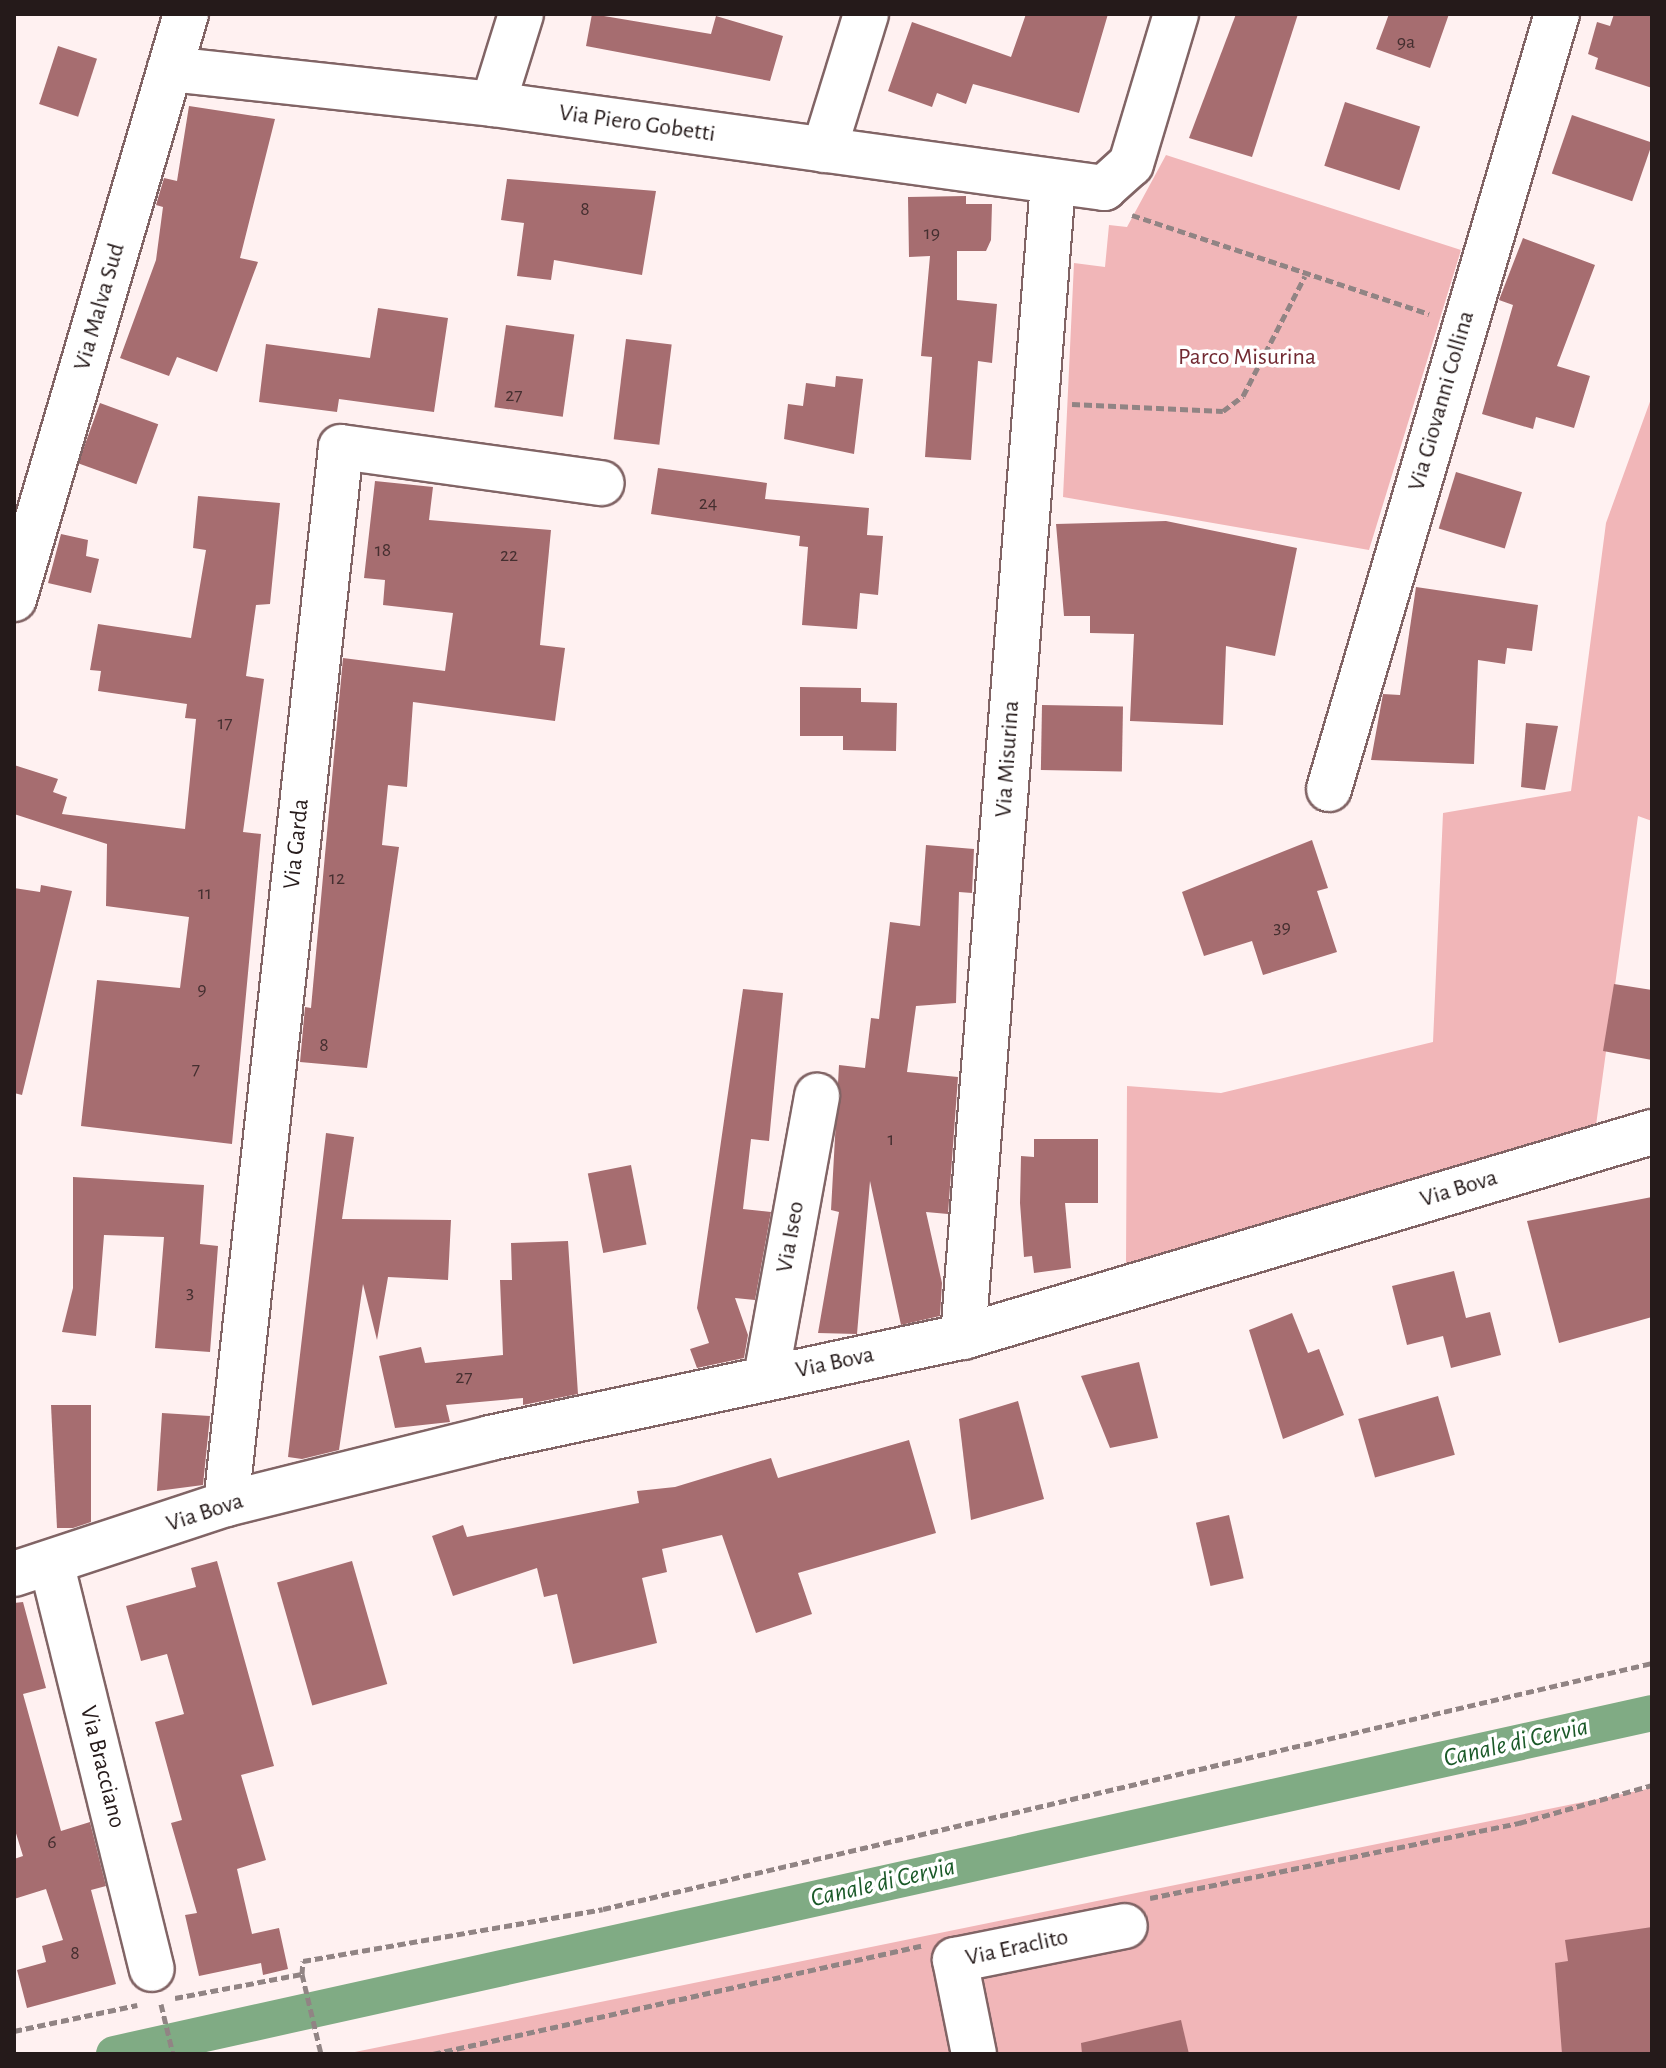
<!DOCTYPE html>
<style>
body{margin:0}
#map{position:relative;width:1666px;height:2068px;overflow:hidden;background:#fff1f1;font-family:"Alegreya Sans",sans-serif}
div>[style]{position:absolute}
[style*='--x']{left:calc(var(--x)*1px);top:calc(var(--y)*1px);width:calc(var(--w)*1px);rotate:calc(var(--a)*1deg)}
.green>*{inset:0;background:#f1b6b8}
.canal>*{height:36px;margin:-18px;padding:0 18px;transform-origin:18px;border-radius:18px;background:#80ab84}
.building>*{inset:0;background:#a66d70;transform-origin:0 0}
.path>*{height:5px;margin-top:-2.5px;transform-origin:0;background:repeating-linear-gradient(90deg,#918484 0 8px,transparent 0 12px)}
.roads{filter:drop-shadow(2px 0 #816465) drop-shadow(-2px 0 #816465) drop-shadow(0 2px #816465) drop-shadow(0 -2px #816465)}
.minor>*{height:44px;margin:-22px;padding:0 22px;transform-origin:22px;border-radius:22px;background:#fff}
span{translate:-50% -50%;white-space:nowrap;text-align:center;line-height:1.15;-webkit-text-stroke:7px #fff;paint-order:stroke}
.number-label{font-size:20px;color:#452f30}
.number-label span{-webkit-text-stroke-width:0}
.street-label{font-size:24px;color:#251a1a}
.park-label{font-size:24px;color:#722a32}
.water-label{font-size:26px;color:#1a5928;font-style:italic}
.frame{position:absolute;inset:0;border:16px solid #251a1a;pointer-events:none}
</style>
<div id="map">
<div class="green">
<div style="clip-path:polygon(1166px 155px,1461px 250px,1369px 550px,1063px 497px,1074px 263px,1105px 267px,1109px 225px,1127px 227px)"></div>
<div style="clip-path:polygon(1652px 396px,1652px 821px,1638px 816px,1594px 1140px,1126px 1263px,1127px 1086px,1221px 1093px,1433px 1042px,1443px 813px,1571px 791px,1606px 523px)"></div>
<div style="clip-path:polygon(1652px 1788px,1652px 2054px,345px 2054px)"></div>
</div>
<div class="canal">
<div style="--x:114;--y:2054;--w:1575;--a:-12.5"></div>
</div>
<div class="building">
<div style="clip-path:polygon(592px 14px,711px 34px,716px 16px,783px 36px,770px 81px,586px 46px)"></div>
<div style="clip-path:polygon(1026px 14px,1108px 14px,1079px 113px,973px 84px,966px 104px,937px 93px,932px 107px,888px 91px,912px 22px,1011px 57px)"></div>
<div style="clip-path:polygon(1236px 14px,1298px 14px,1252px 157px,1189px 138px)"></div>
<div style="clip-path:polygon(1389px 14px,1449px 14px,1430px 68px,1376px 49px)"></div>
<div style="clip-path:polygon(1614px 14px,1652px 14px,1652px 88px,1595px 69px,1598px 58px,1588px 54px,1597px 22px,1610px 26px)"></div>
<div style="left:58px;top:46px;width:41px;height:61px;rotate:18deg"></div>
<div style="left:1345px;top:102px;width:79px;height:67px;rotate:18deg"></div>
<div style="clip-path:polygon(189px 106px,275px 119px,240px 258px,258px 262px,217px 372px,177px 357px,169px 376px,120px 358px,156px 260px,163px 207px,156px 205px,164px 178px,177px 181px)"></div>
<div style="left:1572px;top:115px;width:85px;height:62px;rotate:19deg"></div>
<div style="clip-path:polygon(507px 179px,656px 191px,642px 275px,554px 260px,551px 280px,517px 276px,524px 223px,501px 220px)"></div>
<div style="clip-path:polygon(966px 196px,966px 204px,992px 204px,991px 240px,986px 251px,957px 251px,957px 300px,997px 304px,992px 363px,978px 361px,971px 460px,925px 457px,932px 357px,921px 356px,930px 256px,909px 257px,908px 197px)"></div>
<div style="clip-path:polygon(1523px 238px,1595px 265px,1557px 366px,1590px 376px,1574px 428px,1536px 417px,1533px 429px,1482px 414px,1513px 305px,1499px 300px)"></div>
<div style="clip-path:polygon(378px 308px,448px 318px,434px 412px,339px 399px,337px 412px,259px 402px,266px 344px,370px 358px)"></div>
<div style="left:506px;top:325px;width:69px;height:83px;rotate:8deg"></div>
<div style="left:626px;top:339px;width:46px;height:101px;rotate:7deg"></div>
<div style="clip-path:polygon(836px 376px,863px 379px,854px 454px,784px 439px,788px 404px,803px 406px,806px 383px,835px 387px)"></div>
<div style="left:100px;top:403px;width:62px;height:64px;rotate:20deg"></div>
<div style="clip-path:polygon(658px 468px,767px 483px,765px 499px,869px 508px,867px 535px,883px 536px,878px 595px,860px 593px,857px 629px,802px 625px,808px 547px,799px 546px,800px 536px,651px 514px)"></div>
<div style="left:1456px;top:472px;width:69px;height:59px;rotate:17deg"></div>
<div style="clip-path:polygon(375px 481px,433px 487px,429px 520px,551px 530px,540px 645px,565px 648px,555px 721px,413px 702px,407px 787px,388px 785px,382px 845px,399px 847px,367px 1068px,300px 1062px,305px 1007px,311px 1008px,343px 658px,445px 671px,453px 613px,383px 605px,385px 580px,364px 578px)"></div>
<div style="clip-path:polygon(198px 496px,280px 503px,270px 604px,256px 605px,246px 676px,264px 679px,243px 832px,261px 834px,232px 1144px,81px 1126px,97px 980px,180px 988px,189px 917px,106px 906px,107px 844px,14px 814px,14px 765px,58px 779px,53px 792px,67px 797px,62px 814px,185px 829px,196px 719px,185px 718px,187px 704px,98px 691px,101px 671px,90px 670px,98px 624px,191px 638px,206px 550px,193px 548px)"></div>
<div style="clip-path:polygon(1166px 521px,1297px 548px,1275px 656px,1226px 646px,1223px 725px,1130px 721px,1134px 634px,1090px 633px,1090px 616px,1064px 616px,1056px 524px)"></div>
<div style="clip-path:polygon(61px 534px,88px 540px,86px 556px,99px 559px,91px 593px,48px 583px)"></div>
<div style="clip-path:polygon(1416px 587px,1538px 605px,1532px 651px,1507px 648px,1505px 664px,1478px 660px,1474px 764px,1371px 760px,1383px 694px,1400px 695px)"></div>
<div style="clip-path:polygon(800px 687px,861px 688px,861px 702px,897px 703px,896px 751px,843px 750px,843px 736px,800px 736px)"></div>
<div style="left:1042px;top:705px;width:81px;height:65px;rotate:1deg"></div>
<div style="clip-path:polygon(1526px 723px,1558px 726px,1545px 790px,1521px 787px)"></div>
<div style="clip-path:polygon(1312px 840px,1328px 888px,1317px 891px,1337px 952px,1263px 975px,1252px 941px,1204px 956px,1182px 892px)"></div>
<div style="clip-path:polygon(926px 845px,974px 849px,972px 893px,959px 892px,956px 1003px,916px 1006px,907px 1072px,958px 1077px,948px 1214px,926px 1212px,942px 1283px,940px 1316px,901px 1325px,870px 1181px,857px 1334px,818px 1333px,839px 1212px,831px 1210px,839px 1065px,865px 1068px,871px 1018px,879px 1019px,890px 922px,920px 926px)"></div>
<div style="clip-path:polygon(41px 885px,72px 891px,22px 1095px,14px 1093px,14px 888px,40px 892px)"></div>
<div style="clip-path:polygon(1614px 984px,1652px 990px,1652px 1060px,1603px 1051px)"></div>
<div style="clip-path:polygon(743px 989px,783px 993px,769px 1141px,751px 1139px,743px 1209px,771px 1212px,755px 1300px,735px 1298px,748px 1335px,744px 1358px,697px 1368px,690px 1349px,709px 1343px,697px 1308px)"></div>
<div style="clip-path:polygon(326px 1133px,354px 1137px,342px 1219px,451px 1220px,448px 1280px,388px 1277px,377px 1340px,363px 1284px,339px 1450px,302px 1459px,288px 1457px)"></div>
<div style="clip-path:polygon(1034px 1139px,1098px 1139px,1098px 1203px,1065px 1203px,1071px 1268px,1034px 1273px,1032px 1256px,1024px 1257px,1020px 1203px,1021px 1156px,1034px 1157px)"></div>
<div style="left:631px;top:1165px;width:81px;height:44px;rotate:79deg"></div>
<div style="clip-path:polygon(73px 1177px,204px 1185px,200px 1244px,218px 1246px,210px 1352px,155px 1348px,164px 1237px,104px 1235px,96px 1336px,62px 1332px,73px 1288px)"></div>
<div style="clip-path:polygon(1652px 1197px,1652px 1317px,1559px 1343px,1527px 1221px)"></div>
<div style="clip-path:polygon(568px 1241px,578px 1394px,523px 1405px,523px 1398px,446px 1405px,450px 1422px,395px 1428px,379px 1356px,421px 1347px,425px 1363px,503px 1355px,500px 1280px,512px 1280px,511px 1243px)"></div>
<div style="clip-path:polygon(1454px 1271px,1466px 1318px,1490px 1312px,1501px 1355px,1451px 1368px,1443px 1336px,1407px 1345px,1392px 1286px)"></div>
<div style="clip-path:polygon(1292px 1313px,1308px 1353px,1319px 1349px,1344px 1415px,1283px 1439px,1249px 1330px)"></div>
<div style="clip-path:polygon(1139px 1362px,1158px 1438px,1110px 1448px,1081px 1376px)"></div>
<div style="left:1438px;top:1396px;width:61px;height:83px;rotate:74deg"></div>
<div style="clip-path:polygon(1018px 1401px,1044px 1499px,971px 1520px,959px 1419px)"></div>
<div style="clip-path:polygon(51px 1405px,91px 1405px,91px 1522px,73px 1528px,57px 1528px)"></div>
<div style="clip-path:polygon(162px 1413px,210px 1416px,203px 1485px,157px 1491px)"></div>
<div style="clip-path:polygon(909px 1440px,936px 1533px,798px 1573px,812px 1614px,756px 1633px,722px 1535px,662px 1549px,667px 1572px,642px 1578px,657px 1643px,573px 1664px,557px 1594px,544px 1597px,537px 1568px,453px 1596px,432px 1536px,463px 1525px,467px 1537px,639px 1503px,637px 1491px,675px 1487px,771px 1458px,778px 1478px)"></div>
<div style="left:1229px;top:1515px;width:65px;height:34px;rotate:77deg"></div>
<div style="clip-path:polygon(217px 1561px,274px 1766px,241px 1775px,266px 1860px,237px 1869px,252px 1934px,279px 1928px,288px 1969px,263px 1975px,261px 1963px,199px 1976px,185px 1915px,197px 1913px,171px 1823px,182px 1820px,155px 1722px,184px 1714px,167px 1654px,141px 1661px,126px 1606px,196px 1587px,191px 1568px)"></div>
<div style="left:352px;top:1561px;width:128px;height:78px;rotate:74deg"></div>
<div style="clip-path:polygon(23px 1602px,46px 1688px,23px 1694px,61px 1831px,90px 1822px,106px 1886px,91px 1890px,116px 1984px,27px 2008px,17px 1970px,46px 1962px,42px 1946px,63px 1940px,46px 1889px,14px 1899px,14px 1859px,23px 1856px,14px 1827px,14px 1603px)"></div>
<div style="clip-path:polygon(1652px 1927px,1652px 2054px,1562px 2054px,1555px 1963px,1568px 1961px,1565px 1940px)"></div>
<div style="clip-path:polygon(1181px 2020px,1189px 2054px,1082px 2054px,1081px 2043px)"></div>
</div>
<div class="path">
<div style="--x:1132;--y:215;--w:313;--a:18.4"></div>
<div style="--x:1072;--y:404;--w:151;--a:2.7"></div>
<div style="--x:1223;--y:411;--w:25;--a:-37"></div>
<div style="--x:1243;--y:396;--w:135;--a:-62.7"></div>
<div style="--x:1150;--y:1898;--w:377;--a:-11.5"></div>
<div style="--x:1519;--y:1823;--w:138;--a:-15.9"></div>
<div style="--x:302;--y:1974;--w:82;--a:76.6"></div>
<div style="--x:175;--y:1998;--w:129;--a:-10.7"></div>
<div style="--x:302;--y:1974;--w:13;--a:-86"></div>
<div style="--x:303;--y:1961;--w:304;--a:-9.8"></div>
<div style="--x:603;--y:1909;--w:1077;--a:-13.2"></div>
<div style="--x:161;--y:2004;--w:51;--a:76.5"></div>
<div style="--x:14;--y:2031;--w:126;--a:-11.9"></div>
<div style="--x:433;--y:2054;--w:500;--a:-12.5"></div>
</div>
<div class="roads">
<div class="minor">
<div style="--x:170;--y:69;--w:325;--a:6.2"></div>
<div style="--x:493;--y:104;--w:617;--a:7.83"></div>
<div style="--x:1104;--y:188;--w:36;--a:-42"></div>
<div style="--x:1131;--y:164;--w:157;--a:-73.3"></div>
<div style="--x:493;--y:104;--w:94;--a:-72.7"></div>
<div style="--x:824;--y:150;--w:142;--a:-72.8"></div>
<div style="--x:14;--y:599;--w:610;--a:-73.62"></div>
<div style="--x:1329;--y:789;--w:808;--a:-73.61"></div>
<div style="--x:963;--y:1337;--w:1159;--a:-85.54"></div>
<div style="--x:766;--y:1377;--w:286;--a:-79.7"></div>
<div style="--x:226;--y:1504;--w:1063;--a:-83.79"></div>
<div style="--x:341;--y:447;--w:263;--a:7.9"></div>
<div style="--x:52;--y:1566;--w:415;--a:76.1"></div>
<div style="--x:14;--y:1574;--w:223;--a:-18.3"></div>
<div style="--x:226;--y:1504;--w:272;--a:-14"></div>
<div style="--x:490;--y:1438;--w:484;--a:-12.1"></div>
<div style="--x:963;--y:1337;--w:719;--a:-16.57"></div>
<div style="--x:974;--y:2054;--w:96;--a:-101.4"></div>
<div style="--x:955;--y:1960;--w:173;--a:-11.3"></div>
</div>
</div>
<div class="number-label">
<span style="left:1406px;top:42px">9a</span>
<span style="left:585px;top:209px">8</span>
<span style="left:932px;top:233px">19</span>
<span style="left:514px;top:395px">27</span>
<span style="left:708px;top:503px">24</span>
<span style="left:383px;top:550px">18</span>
<span style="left:509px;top:555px">22</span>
<span style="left:225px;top:723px">17</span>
<span style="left:337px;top:878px">12</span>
<span style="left:205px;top:893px">11</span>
<span style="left:1282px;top:927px">39</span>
<span style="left:202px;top:989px">9</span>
<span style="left:324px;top:1045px">8</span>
<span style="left:196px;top:1069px">7</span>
<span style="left:891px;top:1139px">1</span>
<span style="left:190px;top:1292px">3</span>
<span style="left:464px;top:1377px">27</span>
<span style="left:52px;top:1842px">6</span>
<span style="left:75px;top:1953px">8</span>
</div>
<div class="street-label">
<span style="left:637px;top:124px;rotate:8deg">Via Piero Gobetti</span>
<span style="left:100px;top:307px;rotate:-74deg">Via Malva Sud</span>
<span style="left:1442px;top:401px;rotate:-74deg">Via Giovanni Collina</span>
<span style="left:1008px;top:759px;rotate:-86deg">Via Misurina</span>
<span style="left:297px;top:844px;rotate:-84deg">Via Garda</span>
<span style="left:1459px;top:1189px;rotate:-17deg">Via Bova</span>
<span style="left:791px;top:1237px;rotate:-80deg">Via Iseo</span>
<span style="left:835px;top:1363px;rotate:-12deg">Via Bova</span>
<span style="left:205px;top:1513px;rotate:-18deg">Via Bova</span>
<span style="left:102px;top:1767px;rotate:76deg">Via Bracciano</span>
<span style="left:1017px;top:1948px;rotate:-12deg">Via Eraclito</span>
</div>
<div class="park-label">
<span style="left:1247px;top:358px">Parco Misurina</span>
</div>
<div class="water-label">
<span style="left:1516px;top:1743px;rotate:-13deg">Canale di Cervia</span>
<span style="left:883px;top:1883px;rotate:-13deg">Canale di Cervia</span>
</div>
<div class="frame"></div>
</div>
